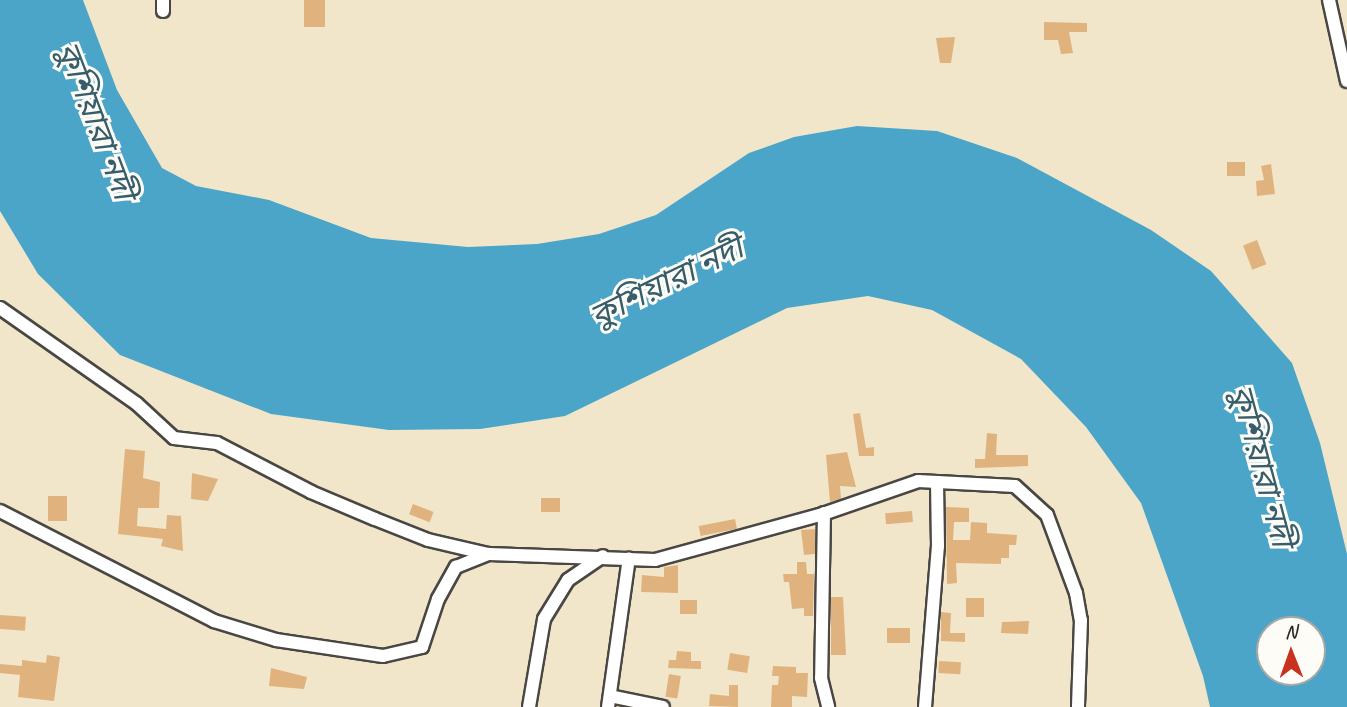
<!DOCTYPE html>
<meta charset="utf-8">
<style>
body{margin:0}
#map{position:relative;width:1347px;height:707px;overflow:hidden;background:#f1e6ca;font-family:Caveat,"Noto Sans Bengali",sans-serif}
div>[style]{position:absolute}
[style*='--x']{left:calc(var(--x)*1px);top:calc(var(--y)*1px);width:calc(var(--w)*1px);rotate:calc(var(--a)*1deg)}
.water>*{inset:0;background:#4aa5c8}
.building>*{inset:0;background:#e0b37e;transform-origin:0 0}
.roads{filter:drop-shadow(2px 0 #494743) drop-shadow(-2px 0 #494743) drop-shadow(0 2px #494743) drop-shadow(0 -2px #494743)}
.minor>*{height:12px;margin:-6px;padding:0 6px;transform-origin:6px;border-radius:6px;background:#fff}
span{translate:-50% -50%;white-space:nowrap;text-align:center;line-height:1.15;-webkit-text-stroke:6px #fdfcf7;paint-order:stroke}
.water-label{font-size:32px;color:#375c6a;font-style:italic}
.north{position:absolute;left:1256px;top:616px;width:70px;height:70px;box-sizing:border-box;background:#fdfcf7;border:2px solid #a9a8a5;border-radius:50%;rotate:359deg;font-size:19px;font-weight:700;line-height:28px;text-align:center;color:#2b2b2b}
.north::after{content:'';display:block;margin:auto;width:24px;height:32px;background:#c8321e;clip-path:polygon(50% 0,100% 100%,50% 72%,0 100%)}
</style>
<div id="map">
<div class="water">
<div style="clip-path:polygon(evenodd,0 0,83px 0,117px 90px,162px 168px,196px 186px,269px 200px,371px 238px,468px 247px,537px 244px,599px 234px,656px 215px,749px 153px,794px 137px,857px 126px,937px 131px,1017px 158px,1151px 230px,1211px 271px,1292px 363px,1320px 443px,1347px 554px,1347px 707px,1210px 707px,1203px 676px,1141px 503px,1086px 427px,1021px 359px,932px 310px,868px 296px,787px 308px,565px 416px,480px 429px,389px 430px,271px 414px,120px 355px,38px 274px,0 211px,0 0,1312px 630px,1312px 672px,1270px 672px,1270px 630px,1312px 630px)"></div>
</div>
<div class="building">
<div style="left:304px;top:0;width:21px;height:27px"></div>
<div style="clip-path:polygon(1044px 22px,1087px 23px,1087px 32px,1069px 32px,1073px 53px,1061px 54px,1058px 40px,1044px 40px)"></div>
<div style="clip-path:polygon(955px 37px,951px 63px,940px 63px,936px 38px)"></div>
<div style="left:1227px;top:162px;width:18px;height:14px"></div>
<div style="clip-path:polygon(1271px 164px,1275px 194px,1257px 196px,1256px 181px,1264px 180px,1261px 166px)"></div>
<div style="left:1257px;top:240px;width:26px;height:15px;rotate:69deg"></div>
<div style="clip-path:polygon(860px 413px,866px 448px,874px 447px,874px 456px,859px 456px,853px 414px)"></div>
<div style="clip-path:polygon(987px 433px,997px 434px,996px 455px,1028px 455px,1028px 466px,975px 468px,975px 459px,985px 459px)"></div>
<div style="clip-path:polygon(125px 449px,145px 451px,143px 478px,160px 482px,159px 508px,138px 508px,137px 526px,166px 529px,167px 515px,181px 516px,183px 551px,161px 546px,163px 539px,118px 534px)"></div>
<div style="clip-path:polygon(847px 452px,856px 487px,840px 486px,841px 499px,830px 502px,826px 455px)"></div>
<div style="clip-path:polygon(192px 473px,218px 479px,208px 501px,191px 499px)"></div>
<div style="left:67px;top:496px;width:25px;height:19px;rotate:90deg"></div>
<div style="left:541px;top:498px;width:19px;height:14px"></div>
<div style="left:413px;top:504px;width:22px;height:11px;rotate:21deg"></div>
<div style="clip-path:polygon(946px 507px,969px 508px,969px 522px,954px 522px,953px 540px,970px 540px,971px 522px,987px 523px,987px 533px,1017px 535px,1016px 545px,1009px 545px,1009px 558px,1001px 558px,1001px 564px,956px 563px,957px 583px,947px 584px)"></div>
<div style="left:912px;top:511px;width:11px;height:27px;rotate:85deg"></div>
<div style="left:735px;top:519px;width:10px;height:37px;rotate:79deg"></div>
<div style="clip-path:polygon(815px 529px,815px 554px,804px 555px,801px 530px)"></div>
<div style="clip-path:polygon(797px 562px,806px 562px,807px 574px,814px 574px,813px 616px,804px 616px,804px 608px,792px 609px,789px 582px,784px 582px,783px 574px,797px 574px)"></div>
<div style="clip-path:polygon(678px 565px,678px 593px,641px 592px,642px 575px,664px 577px,664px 567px)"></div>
<div style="clip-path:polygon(831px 597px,843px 597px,846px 655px,831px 655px)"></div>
<div style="left:966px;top:598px;width:18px;height:19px"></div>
<div style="left:680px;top:600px;width:17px;height:14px"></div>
<div style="clip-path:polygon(941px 612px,951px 613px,950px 633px,965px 633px,965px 642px,941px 641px)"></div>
<div style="left:0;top:615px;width:26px;height:14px;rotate:4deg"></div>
<div style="clip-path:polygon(1029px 621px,1028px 634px,1001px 633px,1002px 622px)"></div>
<div style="left:887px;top:628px;width:23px;height:15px"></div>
<div style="clip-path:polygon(677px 651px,691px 652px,691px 661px,701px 661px,701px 669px,668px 668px,669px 660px,676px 660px)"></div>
<div style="left:730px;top:653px;width:20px;height:17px;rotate:9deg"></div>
<div style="clip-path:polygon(47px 655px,60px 657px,54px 701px,18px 697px,20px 675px,0 673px,0 664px,22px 666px,22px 660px,46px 663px)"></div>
<div style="left:939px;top:661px;width:22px;height:12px;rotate:3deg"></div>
<div style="clip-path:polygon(773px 666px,796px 667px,796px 673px,808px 673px,807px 697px,792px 696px,792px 707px,771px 707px,772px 685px,778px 685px,779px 676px,772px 676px)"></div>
<div style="clip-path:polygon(271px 668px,307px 677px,304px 689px,269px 686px)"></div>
<div style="left:669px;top:674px;width:12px;height:23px;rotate:9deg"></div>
<div style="clip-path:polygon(729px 685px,738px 685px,738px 707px,709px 706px,710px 694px,729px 696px)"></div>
</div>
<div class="roads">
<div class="minor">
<div style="--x:163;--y:0;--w:11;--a:90"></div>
<div style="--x:1329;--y:0;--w:83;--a:77.5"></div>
<div style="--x:0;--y:308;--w:167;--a:35"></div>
<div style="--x:137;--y:404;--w:50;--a:42.6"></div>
<div style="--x:174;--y:438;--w:43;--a:6.6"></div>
<div style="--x:217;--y:443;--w:106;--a:27.5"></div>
<div style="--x:311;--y:492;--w:69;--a:22.9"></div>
<div style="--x:375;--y:519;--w:57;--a:21.6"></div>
<div style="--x:428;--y:540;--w:62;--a:13.1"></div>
<div style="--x:0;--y:511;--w:241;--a:27.2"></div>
<div style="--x:214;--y:621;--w:65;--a:17"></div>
<div style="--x:276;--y:640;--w:108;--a:8.5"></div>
<div style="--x:383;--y:656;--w:40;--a:-13"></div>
<div style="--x:422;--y:647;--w:51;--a:-71.6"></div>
<div style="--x:438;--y:599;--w:37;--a:-61"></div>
<div style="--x:456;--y:567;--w:35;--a:-22"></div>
<div style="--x:489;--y:554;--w:166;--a:2.1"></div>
<div style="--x:655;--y:560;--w:171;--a:-15.3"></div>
<div style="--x:820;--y:515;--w:104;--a:-19.1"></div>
<div style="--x:918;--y:481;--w:97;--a:3"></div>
<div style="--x:1015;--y:486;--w:43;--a:42.2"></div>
<div style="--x:1047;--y:515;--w:83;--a:69.6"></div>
<div style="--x:1076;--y:593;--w:27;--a:80"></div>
<div style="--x:1081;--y:620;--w:87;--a:92"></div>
<div style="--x:824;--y:513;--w:165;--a:91"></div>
<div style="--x:821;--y:678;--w:30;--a:76"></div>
<div style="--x:610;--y:696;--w:54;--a:11.7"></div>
<div style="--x:529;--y:707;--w:89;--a:-80.3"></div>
<div style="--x:544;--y:619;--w:46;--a:-58.4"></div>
<div style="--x:568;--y:580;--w:42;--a:-34.4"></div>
<div style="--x:608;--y:707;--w:150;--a:-82"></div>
<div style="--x:925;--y:707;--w:162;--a:-85.4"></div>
<div style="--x:938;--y:546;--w:63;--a:-90.9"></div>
</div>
</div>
<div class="water-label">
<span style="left:95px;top:121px;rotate:69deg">কুশিয়ারা নদী</span>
<span style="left:667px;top:283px;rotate:-26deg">কুশিয়ারা নদী</span>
<span style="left:1261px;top:466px;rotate:75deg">কুশিয়ারা নদী</span>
</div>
<div class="north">N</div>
</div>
